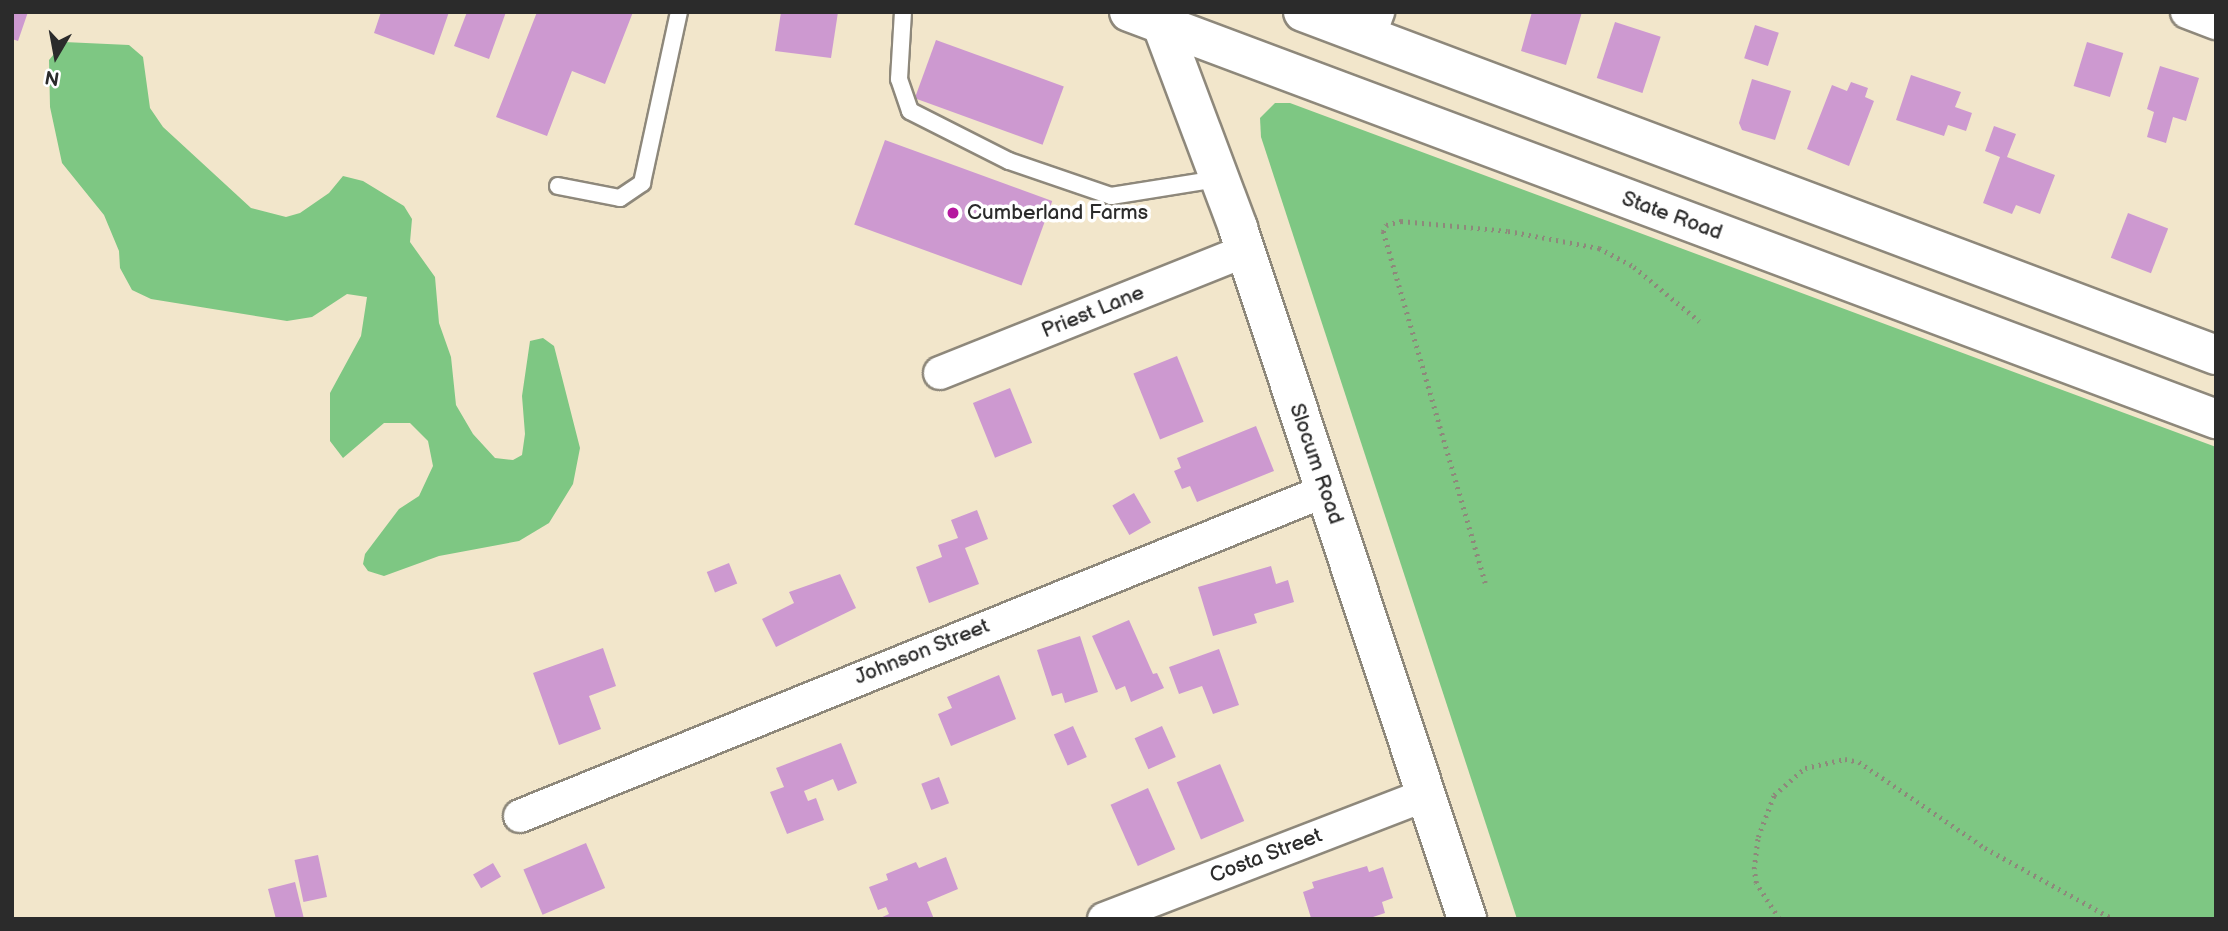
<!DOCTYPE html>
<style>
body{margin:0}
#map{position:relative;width:2228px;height:931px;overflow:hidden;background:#f2e6cb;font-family:"Balsamiq Sans",sans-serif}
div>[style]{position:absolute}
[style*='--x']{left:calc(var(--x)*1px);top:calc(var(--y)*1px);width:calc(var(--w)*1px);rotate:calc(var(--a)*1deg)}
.green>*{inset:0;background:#7ec783}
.building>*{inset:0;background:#cd99d0;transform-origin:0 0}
.path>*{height:4.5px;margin-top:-2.25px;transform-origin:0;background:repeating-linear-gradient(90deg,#8e887b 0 2px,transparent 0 7px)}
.roads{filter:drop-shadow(2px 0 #8e887b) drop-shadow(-2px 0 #8e887b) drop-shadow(0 2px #8e887b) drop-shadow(0 -2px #8e887b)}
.service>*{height:16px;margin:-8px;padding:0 8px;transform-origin:8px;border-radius:8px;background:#fff}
.minor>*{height:32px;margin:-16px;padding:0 16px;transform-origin:16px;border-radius:16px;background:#fff}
.secondary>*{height:38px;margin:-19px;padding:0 19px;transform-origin:19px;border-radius:19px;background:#fff}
.primary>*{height:38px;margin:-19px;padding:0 19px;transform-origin:19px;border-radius:19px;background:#fff}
.dots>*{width:19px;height:19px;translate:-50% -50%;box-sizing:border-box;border:4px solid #fff;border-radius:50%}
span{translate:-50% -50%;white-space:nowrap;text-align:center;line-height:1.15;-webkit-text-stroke:7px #fff;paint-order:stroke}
.poi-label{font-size:21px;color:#2b2b2b}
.left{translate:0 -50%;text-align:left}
.street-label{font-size:21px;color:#2b2b2b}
.frame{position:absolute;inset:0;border:14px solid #2b2b2b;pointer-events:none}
.north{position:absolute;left:21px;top:21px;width:70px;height:70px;-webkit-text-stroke:5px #fff;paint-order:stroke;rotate:190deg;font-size:19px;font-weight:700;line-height:28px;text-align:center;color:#2b2b2b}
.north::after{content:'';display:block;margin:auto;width:24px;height:32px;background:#2b2b2b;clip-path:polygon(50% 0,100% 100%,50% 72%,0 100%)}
</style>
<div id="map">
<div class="green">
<div style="clip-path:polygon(64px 42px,129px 45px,143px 57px,150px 108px,163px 127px,251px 208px,286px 217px,300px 213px,329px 193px,343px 176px,363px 181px,404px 206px,412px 219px,410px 242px,435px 277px,439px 323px,451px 357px,456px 405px,473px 434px,495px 458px,513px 460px,522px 455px,525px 434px,522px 396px,530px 341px,543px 338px,554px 346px,580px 448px,573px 484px,549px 523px,519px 541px,439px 556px,384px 576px,368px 571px,363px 564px,365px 554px,399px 509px,419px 496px,433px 466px,428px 441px,410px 423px,384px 423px,343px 458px,330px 441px,330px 393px,361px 336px,367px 297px,347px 294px,312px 317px,287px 321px,151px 299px,132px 290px,120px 268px,119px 251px,104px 215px,62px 163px,50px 107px,49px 60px)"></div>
<div style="clip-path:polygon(1275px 103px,1290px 103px,2216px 447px,2216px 919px,1517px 919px,1261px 137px,1260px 118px)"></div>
</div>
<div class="building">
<div style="clip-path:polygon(12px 12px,28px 12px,18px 41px,12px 39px)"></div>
<div style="clip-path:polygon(381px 12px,449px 12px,434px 55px,374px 33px)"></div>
<div style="clip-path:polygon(467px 12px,506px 12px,489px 59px,454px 46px)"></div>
<div style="clip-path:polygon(537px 12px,633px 12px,605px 84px,572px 71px,547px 136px,496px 117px)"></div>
<div style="clip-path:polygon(781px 12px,838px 12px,831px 58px,775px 51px)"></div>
<div style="clip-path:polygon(1532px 12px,1582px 12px,1566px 65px,1521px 51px)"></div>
<div style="left:1615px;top:22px;width:48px;height:59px;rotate:18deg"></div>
<div style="left:1755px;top:25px;width:25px;height:35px;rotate:18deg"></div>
<div style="left:936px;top:40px;width:136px;height:62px;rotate:20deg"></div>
<div style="left:2087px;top:42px;width:38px;height:46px;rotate:17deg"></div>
<div style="clip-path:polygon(2160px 66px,2199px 78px,2186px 121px,2173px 117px,2166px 143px,2147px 137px,2154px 112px,2147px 109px)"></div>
<div style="clip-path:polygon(1911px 75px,1961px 92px,1955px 107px,1972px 113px,1966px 131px,1948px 125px,1944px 136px,1896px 120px)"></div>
<div style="clip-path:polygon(1752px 79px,1791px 91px,1775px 140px,1742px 130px,1739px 123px)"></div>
<div style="clip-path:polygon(1851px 82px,1868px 88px,1865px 97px,1874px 101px,1849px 166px,1807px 149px,1832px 85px,1847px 91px)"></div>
<div style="clip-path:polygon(1994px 126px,2016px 134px,2007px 157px,2055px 175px,2040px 214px,2016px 205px,2012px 214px,1983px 203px,2000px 157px,1985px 151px)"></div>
<div style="left:885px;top:140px;width:178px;height:90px;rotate:20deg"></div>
<div style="left:2128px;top:213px;width:43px;height:48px;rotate:21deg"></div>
<div style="left:1177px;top:356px;width:71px;height:47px;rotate:68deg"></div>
<div style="left:1010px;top:388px;width:59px;height:40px;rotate:68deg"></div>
<div style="clip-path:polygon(1256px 426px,1274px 471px,1197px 502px,1190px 486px,1182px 489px,1174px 471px,1181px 468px,1177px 458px)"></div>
<div style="left:1134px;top:493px;width:34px;height:25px;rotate:60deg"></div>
<div style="clip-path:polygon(977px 510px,988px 539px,965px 548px,979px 584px,929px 603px,916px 567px,942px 557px,938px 545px,958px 538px,951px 520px)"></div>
<div style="left:729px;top:563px;width:22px;height:24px;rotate:68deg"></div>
<div style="clip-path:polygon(1271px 566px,1276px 584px,1288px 580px,1294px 602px,1254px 614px,1257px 623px,1213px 636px,1198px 587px)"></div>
<div style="clip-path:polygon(840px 574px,856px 608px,776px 647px,762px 619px,794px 603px,789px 592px)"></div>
<div style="clip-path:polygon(1129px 620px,1153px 674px,1157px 673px,1164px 688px,1131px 702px,1125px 686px,1116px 690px,1092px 636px)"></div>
<div style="clip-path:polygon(1080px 636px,1098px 692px,1065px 703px,1062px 693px,1052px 696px,1037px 650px)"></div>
<div style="clip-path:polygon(603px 648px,616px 686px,589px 696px,601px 729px,559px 745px,533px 673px)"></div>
<div style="clip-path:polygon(1219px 649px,1239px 705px,1213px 714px,1202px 686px,1179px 694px,1169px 667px)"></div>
<div style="clip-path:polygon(999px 675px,1016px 719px,951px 746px,938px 714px,952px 708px,947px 697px)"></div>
<div style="left:1073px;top:726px;width:34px;height:21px;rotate:66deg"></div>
<div style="left:1162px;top:726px;width:34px;height:30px;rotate:66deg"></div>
<div style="clip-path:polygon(841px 743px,857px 783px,838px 791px,833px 779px,804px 791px,808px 801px,816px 798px,824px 820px,787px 834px,770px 792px,784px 787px,776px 768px)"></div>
<div style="left:1220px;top:764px;width:62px;height:47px;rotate:67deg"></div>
<div style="left:939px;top:777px;width:28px;height:19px;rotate:69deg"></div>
<div style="left:1148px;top:788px;width:67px;height:41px;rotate:66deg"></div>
<div style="left:586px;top:843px;width:49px;height:68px;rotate:67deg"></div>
<div style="left:318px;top:855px;width:43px;height:24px;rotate:78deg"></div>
<div style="clip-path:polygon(946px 857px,958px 889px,927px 902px,934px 919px,878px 919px,889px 914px,886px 907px,878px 910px,869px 887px,888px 880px,886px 874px,916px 862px,919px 868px)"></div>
<div style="left:493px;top:863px;width:16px;height:23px;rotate:60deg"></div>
<div style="clip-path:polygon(1367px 866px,1369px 872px,1383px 867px,1393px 898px,1382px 902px,1385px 913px,1367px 919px,1311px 918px,1303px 892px,1314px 888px,1312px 882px)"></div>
<div style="clip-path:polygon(295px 882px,304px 919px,276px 919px,268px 889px)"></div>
</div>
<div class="path">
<div style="--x:1485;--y:583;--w:366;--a:-106.2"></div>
<div style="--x:1383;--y:232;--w:8;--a:-67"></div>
<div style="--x:1386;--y:225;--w:16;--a:-15"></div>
<div style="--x:1401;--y:221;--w:107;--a:5.3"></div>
<div style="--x:1508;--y:231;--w:93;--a:10.6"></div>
<div style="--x:1599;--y:248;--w:40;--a:28"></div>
<div style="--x:1634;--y:267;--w:85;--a:39.7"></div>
<div style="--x:1779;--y:919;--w:43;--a:-122.6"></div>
<div style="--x:1756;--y:883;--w:14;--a:-98"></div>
<div style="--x:1754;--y:869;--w:32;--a:-83"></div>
<div style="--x:1758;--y:837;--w:45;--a:-69.1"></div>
<div style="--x:1774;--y:795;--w:41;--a:-41.1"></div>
<div style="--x:1805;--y:768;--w:41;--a:-12.7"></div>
<div style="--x:1845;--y:759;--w:14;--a:12"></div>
<div style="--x:1859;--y:762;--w:153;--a:34.3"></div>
<div style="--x:1985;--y:848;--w:146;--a:29"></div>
</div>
<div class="roads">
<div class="service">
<div style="--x:903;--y:12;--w:67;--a:93.4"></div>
<div style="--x:899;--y:79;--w:34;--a:71"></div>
<div style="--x:910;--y:111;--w:111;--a:26.8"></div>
<div style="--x:1009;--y:161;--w:108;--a:18.9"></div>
<div style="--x:1111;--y:196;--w:107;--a:-9.1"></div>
<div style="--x:558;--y:186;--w:63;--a:11"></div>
<div style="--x:620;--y:198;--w:27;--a:-34"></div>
<div style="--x:642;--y:183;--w:175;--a:-77.8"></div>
</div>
<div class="minor">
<div style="--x:2187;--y:12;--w:31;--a:21"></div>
<div style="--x:1369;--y:37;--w:27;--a:-70"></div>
<div style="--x:940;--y:373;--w:328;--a:-21.8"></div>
<div style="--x:520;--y:816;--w:868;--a:-21.99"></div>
<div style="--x:1104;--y:919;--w:347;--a:-21.1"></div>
</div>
<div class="secondary">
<div style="--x:1157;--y:12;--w:231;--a:69.4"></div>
<div style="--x:1238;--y:228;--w:728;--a:71.66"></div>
</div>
<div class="primary">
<div style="--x:1129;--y:12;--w:1161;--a:20.53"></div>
<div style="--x:1303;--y:12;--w:975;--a:20.59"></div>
</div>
</div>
<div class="dots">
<div style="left:953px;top:213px;background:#b5179e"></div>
</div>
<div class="poi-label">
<span class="left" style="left:967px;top:213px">Cumberland Farms</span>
</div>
<div class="street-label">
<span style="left:1672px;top:216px;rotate:20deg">State Road</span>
<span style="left:1093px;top:312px;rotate:-22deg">Priest Lane</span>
<span style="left:1316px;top:464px;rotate:71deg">Slocum Road</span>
<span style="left:922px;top:652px;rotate:-22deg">Johnson Street</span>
<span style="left:1266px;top:856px;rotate:-21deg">Costa Street</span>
</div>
<div class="frame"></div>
<div class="north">N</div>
</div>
